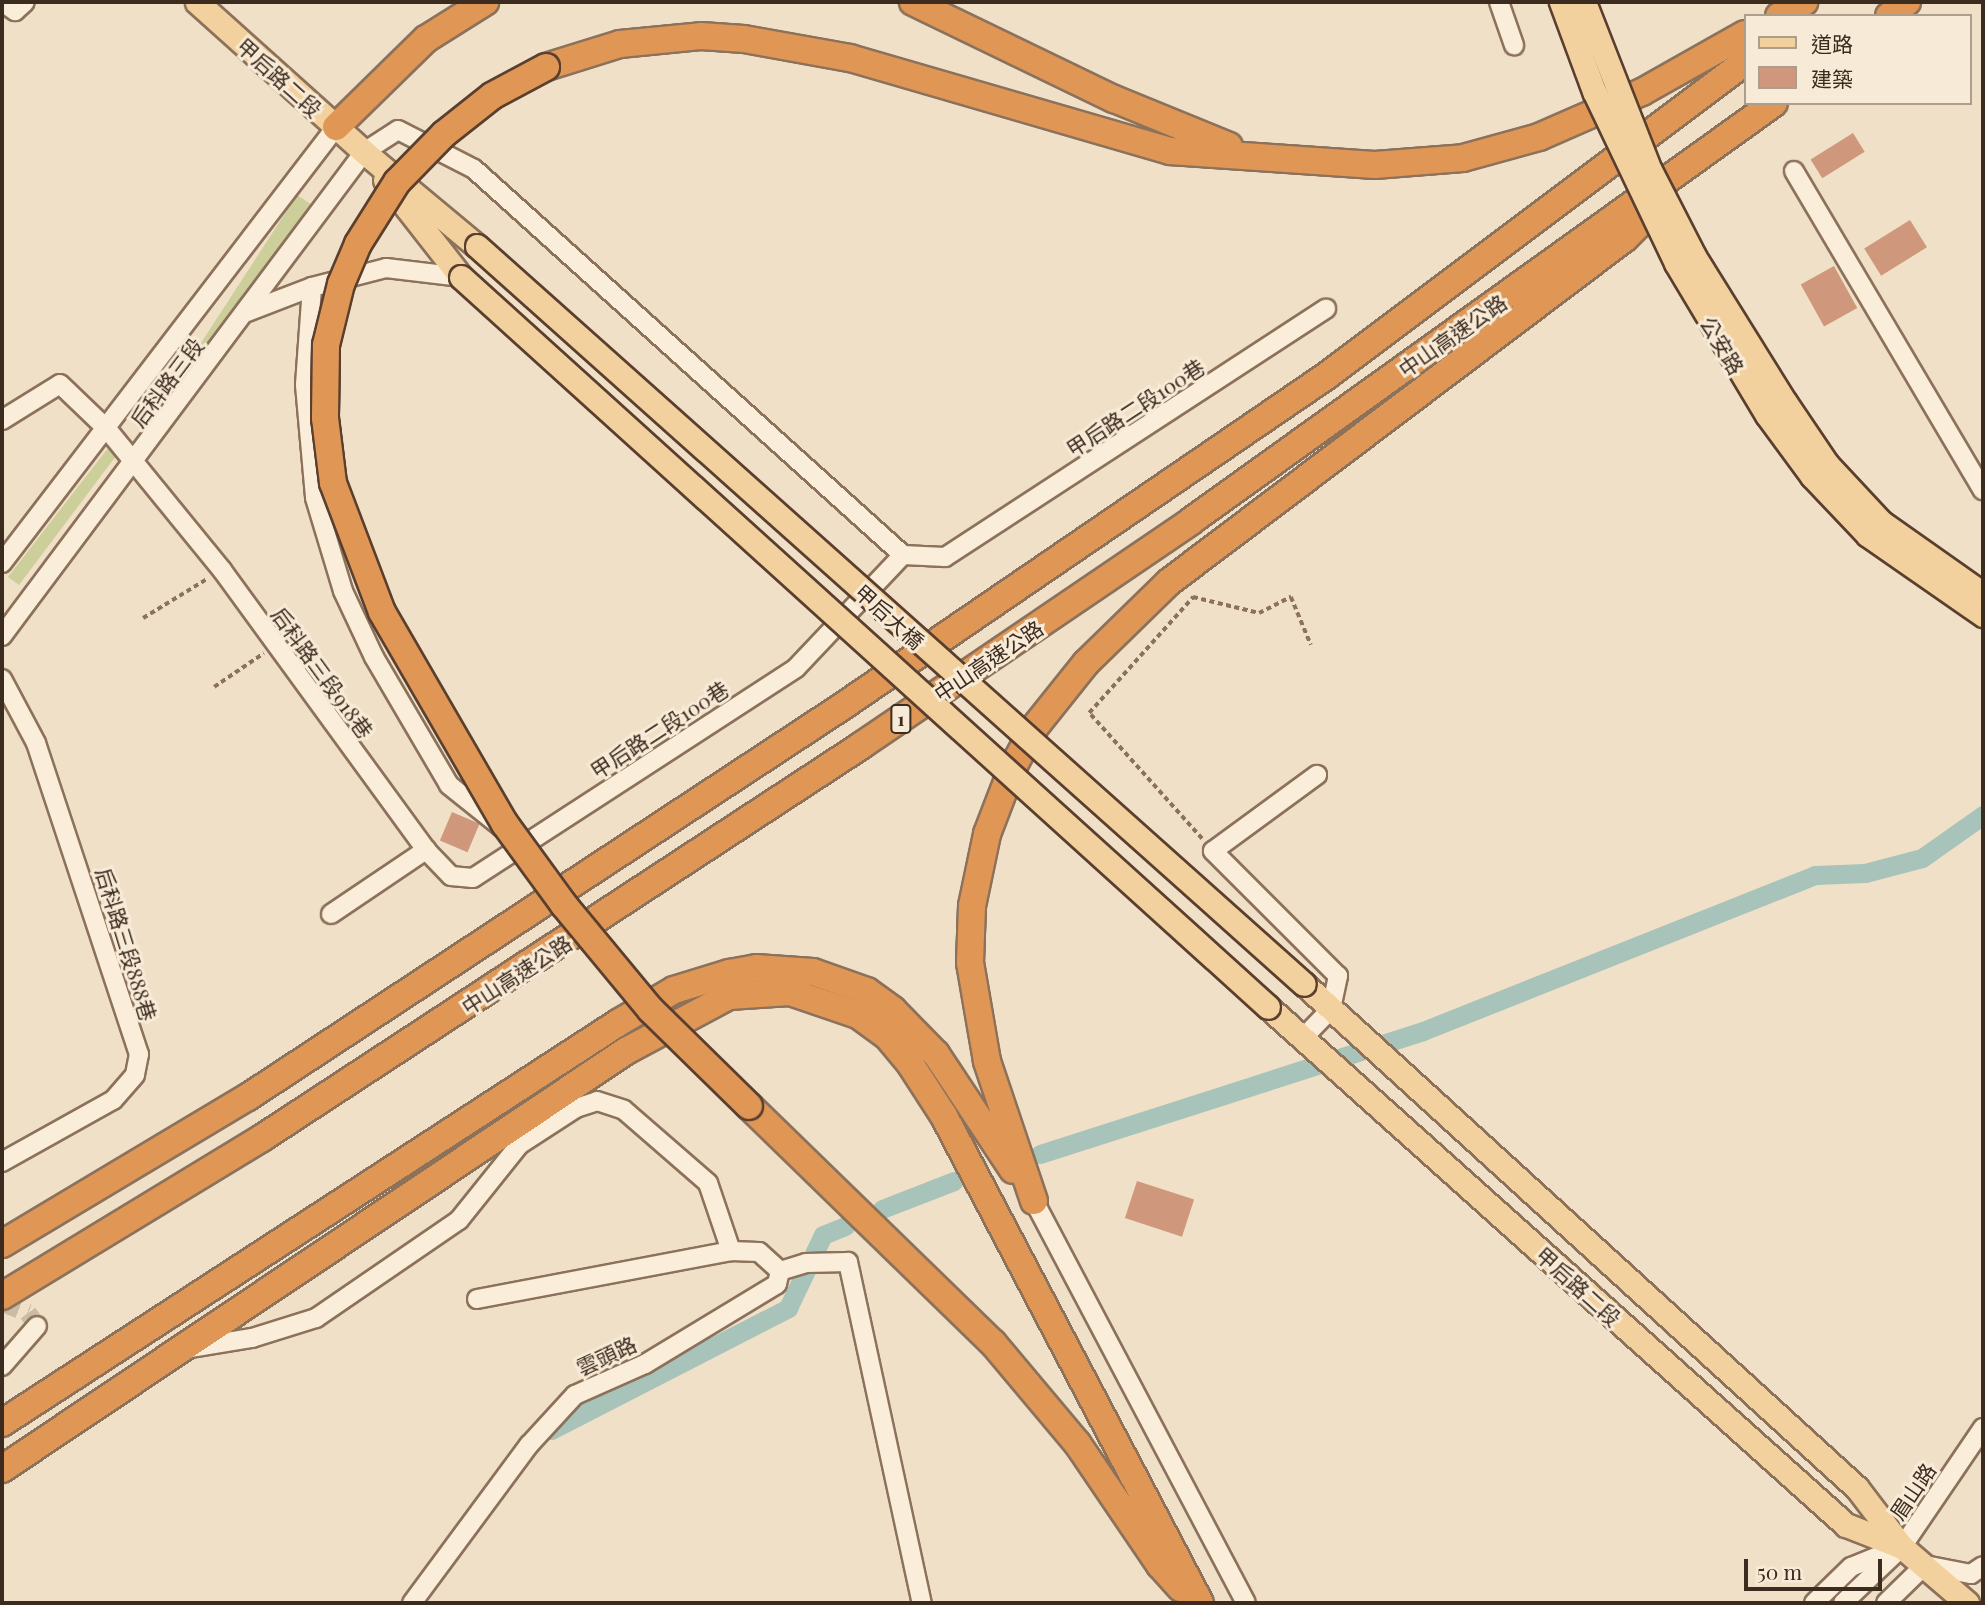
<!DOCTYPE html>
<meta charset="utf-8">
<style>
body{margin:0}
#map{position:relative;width:1985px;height:1605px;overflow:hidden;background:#f0e0c7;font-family:"Playfair Display","Noto Sans TC",serif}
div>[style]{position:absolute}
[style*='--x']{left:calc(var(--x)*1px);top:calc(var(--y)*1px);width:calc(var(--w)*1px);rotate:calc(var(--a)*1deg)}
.green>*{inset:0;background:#cdcf9a;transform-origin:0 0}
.canal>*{height:19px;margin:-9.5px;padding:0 9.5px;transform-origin:9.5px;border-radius:9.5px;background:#a8c3b9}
.building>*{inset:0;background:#cf977c;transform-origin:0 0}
.minor-tunnel>*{height:18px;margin-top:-9px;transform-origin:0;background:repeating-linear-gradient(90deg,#ccbca5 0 18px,transparent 0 27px)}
.path>*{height:3.5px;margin-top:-1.75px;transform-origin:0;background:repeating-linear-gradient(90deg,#8c715b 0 5px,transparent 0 8.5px)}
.roads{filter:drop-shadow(2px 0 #8c715b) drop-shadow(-2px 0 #8c715b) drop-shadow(0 2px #8c715b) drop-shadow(0 -2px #8c715b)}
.minor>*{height:18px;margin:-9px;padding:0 9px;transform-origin:9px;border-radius:9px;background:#faeeda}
.major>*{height:23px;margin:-11.5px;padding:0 11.5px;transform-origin:11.5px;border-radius:11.5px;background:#f3d19e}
.highway>*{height:26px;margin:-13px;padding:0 13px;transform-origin:13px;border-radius:13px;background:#e09756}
.bridges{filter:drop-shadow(2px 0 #5a3f2f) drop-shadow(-2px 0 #5a3f2f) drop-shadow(0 2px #5a3f2f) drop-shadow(0 -2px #5a3f2f)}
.major-bridge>*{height:23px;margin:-11.5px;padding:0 11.5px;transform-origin:11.5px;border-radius:11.5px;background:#f3d19e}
.highway-bridge>*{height:26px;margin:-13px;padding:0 13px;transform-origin:13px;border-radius:13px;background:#e09756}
span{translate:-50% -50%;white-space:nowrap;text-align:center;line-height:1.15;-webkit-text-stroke:6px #f7ead6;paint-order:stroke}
.shield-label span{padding:2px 5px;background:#f7ead6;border:2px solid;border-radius:5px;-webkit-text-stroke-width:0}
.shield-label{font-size:19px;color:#3c2b1f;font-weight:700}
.street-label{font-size:21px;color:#3c2b1f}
.frame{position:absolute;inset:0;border:4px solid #3c2b1f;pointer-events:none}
.legend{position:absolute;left:1744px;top:14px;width:228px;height:91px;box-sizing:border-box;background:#f7ead6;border:2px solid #ac9e8d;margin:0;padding:9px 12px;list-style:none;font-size:21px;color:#3c2b1f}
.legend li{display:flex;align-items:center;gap:14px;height:35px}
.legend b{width:35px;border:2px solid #ac9e8d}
.scale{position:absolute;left:1744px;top:1559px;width:138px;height:32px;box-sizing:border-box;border:4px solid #3c2b1f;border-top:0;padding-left:9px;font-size:21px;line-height:24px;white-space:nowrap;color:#3c2b1f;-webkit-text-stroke:5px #f7ead6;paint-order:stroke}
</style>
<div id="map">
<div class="green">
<div style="left:297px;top:195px;width:17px;height:229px;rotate:33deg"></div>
<div style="clip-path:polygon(108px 448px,116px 456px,19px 585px,8px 577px)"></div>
</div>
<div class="canal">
<div style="--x:1040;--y:1154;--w:402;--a:-17.8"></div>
<div style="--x:1423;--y:1031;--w:422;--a:-21.7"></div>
<div style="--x:1815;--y:875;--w:50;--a:-2.3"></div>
<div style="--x:1865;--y:873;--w:59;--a:-14.7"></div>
<div style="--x:1922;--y:858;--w:75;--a:-35.2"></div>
<div style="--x:882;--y:1209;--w:77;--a:-21.3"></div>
<div style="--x:551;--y:1430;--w:267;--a:-27.2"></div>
<div style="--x:788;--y:1308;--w:81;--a:-64.4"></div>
<div style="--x:823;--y:1235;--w:24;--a:-22"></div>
</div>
<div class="building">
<div style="left:1853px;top:133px;width:22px;height:50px;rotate:58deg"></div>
<div style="left:1910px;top:220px;width:32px;height:54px;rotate:58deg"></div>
<div style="left:1834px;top:266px;width:48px;height:38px;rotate:61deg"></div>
<div style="left:452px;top:812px;width:30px;height:31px;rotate:23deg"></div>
<div style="left:1137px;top:1181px;width:60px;height:39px;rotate:18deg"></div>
</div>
<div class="minor-tunnel">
<div style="--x:2;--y:1303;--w:28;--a:21"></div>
<div style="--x:28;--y:1313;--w:16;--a:55"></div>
</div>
<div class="path">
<div style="--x:143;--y:618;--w:75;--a:-31.4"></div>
<div style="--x:214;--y:687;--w:60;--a:-34.2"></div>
<div style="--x:1202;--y:839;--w:169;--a:-131.9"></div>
<div style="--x:1089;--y:713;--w:156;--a:-48.1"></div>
<div style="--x:1193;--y:597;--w:68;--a:13.6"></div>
<div style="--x:1259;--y:613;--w:36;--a:-27"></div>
<div style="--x:1291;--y:597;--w:52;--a:67.4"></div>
</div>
<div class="roads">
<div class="minor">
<div style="--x:2;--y:2;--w:16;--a:35"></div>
<div style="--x:15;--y:11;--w:13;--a:-42"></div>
<div style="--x:1499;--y:2;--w:46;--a:70.8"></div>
<div style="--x:1794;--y:171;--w:371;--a:59.4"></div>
<div style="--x:312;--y:287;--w:98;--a:94.1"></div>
<div style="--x:305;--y:385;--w:113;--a:84.9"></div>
<div style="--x:315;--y:498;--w:97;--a:73.2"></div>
<div style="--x:343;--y:591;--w:73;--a:64.8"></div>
<div style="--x:374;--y:657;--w:148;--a:59.6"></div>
<div style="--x:449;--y:785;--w:70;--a:38.7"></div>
<div style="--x:247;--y:312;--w:70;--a:-21"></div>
<div style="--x:312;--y:287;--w:76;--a:-14.4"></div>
<div style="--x:386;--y:268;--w:76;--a:6.8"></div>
<div style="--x:2;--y:420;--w:68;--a:-31.8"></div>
<div style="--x:60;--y:384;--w:65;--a:43.8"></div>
<div style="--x:107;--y:429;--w:182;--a:50.8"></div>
<div style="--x:222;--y:570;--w:346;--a:53.9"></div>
<div style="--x:426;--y:850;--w:36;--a:46"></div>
<div style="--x:451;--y:876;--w:22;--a:5"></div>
<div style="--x:473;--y:878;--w:385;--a:-33"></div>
<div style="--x:796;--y:668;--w:156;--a:-46.6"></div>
<div style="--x:903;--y:555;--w:42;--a:2.7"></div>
<div style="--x:945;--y:557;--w:455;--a:-33.1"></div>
<div style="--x:2;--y:563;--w:549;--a:-52.55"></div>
<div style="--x:2;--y:636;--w:604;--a:-53.21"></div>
<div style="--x:364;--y:152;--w:40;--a:-32.9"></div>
<div style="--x:398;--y:130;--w:85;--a:27.2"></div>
<div style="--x:474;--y:169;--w:577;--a:41.98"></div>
<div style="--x:2;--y:679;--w:72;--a:62"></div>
<div style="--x:36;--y:743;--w:328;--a:71.7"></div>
<div style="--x:139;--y:1054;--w:21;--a:101"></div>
<div style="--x:135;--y:1075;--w:33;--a:131"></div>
<div style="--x:113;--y:1100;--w:127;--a:150.8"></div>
<div style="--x:331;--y:914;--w:115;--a:-34"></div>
<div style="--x:1303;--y:1038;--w:40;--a:-46"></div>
<div style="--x:1331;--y:1009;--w:34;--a:-78"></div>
<div style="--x:1338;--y:976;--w:177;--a:-135"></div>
<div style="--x:1213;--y:851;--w:129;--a:-36.2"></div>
<div style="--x:1034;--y:1201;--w:454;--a:62.2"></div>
<div style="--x:780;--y:1271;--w:27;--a:-17"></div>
<div style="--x:806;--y:1263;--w:42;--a:-1.4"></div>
<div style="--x:848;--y:1262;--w:349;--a:77.8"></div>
<div style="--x:477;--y:1299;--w:258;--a:-10.7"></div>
<div style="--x:184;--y:1349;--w:69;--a:-9.2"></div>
<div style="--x:252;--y:1338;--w:67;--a:-17.4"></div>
<div style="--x:316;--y:1318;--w:173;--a:-34.4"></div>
<div style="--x:459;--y:1220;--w:96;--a:-51.3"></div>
<div style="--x:519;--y:1145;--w:68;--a:-33"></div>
<div style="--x:576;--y:1108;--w:22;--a:-18"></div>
<div style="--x:597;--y:1101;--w:28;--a:18"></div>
<div style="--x:624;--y:1110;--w:111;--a:41"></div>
<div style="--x:708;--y:1183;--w:72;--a:71.3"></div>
<div style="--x:731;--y:1251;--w:28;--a:2"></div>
<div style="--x:759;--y:1252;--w:28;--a:42"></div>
<div style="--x:2;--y:1366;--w:53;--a:-48.8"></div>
<div style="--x:412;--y:1603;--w:197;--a:-53.5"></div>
<div style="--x:529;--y:1445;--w:68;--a:-47.4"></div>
<div style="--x:575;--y:1395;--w:77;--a:-23.9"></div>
<div style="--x:645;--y:1364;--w:154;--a:-31.2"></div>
<div style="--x:777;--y:1284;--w:13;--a:-77"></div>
<div style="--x:1814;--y:1603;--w:52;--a:-44.2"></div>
<div style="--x:1851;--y:1567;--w:45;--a:-22"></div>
<div style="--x:1843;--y:1603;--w:81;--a:-43.5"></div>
<div style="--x:1902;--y:1547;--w:144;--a:-55.8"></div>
<div style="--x:1886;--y:1603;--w:54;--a:-44.3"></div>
<div style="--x:1925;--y:1565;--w:47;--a:11.1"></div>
<div style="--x:1971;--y:1574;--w:14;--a:-34"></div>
</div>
<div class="major">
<div style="--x:197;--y:2;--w:224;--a:41.9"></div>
<div style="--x:364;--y:152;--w:147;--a:39.8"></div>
<div style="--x:385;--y:180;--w:123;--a:51.9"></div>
<div style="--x:1304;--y:984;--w:748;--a:42.35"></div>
<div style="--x:1857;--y:1488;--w:74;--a:52.7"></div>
<div style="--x:1902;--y:1547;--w:86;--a:40.7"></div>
<div style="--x:1268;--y:1007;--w:776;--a:41.87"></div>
<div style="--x:1846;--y:1525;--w:60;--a:21.4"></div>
</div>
<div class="highway">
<div style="--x:913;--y:2;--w:223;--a:25.8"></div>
<div style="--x:1114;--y:99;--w:124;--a:22.2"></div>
<div style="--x:1779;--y:16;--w:29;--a:-29"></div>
<div style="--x:1889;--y:16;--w:23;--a:-38"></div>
<div style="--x:546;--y:67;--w:77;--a:-17.3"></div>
<div style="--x:620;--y:44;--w:81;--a:-5.6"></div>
<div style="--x:701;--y:36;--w:43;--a:4"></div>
<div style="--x:744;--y:39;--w:108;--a:10.2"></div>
<div style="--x:850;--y:58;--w:333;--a:16.2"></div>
<div style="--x:1170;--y:151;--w:205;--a:3.9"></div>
<div style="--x:1375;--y:165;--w:88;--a:-4.5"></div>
<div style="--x:1463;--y:158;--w:79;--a:-15.4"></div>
<div style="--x:1539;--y:137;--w:112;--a:-23.6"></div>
<div style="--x:1642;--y:92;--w:118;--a:-29.4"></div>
<div style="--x:336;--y:127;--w:126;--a:-44.4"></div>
<div style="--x:426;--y:39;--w:70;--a:-32.1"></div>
<div style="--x:749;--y:1106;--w:340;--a:44.2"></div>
<div style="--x:993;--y:1343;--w:131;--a:50"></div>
<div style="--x:1077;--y:1443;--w:148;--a:55.8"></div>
<div style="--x:1160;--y:1565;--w:31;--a:48"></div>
<div style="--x:1034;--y:1201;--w:148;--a:-108.6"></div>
<div style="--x:987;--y:1061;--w:99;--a:-99.8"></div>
<div style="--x:970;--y:963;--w:57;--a:-88"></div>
<div style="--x:972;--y:906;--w:74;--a:-78.2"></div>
<div style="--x:987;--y:834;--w:70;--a:-69"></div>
<div style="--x:1012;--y:769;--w:47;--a:-61.8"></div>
<div style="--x:1034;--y:728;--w:83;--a:-51.3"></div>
<div style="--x:1086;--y:663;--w:116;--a:-44.3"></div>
<div style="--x:1169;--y:582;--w:571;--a:-37.03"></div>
<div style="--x:1625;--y:238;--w:49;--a:-45"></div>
<div style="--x:2;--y:1244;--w:287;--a:-30.9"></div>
<div style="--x:248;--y:1097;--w:712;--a:-33.31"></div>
<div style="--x:843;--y:706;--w:584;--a:-34.32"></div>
<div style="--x:1325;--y:377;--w:525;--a:-36.87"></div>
<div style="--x:2;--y:1296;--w:304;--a:-31.3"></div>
<div style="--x:262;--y:1138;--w:717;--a:-33.22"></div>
<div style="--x:862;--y:745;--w:398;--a:-34.2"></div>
<div style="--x:1191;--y:521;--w:717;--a:-35.64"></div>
<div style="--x:2;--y:1423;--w:734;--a:-33"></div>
<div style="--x:618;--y:1023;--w:65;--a:-30.5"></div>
<div style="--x:674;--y:990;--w:58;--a:-17.2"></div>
<div style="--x:729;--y:973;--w:27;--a:-10"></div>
<div style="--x:756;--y:968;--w:57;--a:4"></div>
<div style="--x:813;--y:972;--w:57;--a:19.4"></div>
<div style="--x:867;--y:991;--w:32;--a:36"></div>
<div style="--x:893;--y:1010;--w:62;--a:45.7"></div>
<div style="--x:936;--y:1054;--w:139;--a:56.4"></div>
<div style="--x:2;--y:1469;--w:751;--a:-33.82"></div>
<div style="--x:626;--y:1051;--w:117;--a:-28.1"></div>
<div style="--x:729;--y:996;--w:61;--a:-3.8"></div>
<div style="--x:790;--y:992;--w:72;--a:18.7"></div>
<div style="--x:858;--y:1015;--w:36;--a:36"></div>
<div style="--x:887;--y:1036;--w:38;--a:50"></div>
<div style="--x:911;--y:1065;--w:61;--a:57.1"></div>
<div style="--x:944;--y:1116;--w:550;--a:62.27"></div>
</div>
</div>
<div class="bridges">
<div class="major-bridge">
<div style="--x:1561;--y:2;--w:95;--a:69.7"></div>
<div style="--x:1594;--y:91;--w:191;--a:64.5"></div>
<div style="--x:1676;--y:263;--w:177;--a:59.1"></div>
<div style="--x:1767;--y:415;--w:76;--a:53.6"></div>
<div style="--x:1812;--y:476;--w:81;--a:46.5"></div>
<div style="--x:1868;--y:535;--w:140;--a:34.8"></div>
<div style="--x:1584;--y:2;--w:180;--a:68.6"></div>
<div style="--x:1650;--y:170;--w:97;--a:62.9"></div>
<div style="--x:1694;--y:256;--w:172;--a:58.1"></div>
<div style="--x:1785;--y:402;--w:75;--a:55.9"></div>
<div style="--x:1827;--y:464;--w:79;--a:47"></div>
<div style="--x:1881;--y:522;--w:125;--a:35.2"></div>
<div style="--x:477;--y:246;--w:1108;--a:41.75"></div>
<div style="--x:461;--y:277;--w:1088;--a:42.13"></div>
</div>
<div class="highway-bridge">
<div style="--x:546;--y:67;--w:61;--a:151.8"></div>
<div style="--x:492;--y:96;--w:61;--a:141.6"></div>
<div style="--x:444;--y:134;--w:67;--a:134.4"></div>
<div style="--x:397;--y:182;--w:73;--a:122.2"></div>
<div style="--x:358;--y:244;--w:43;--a:113"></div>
<div style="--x:341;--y:284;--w:63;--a:103.8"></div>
<div style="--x:326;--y:345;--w:73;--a:90.8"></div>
<div style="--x:325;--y:418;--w:65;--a:83"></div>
<div style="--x:333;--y:483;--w:138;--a:69.2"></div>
<div style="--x:382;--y:612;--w:245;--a:59.9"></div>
<div style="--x:505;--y:824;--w:100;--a:53.9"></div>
<div style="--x:564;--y:905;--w:136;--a:50.4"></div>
<div style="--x:651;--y:1010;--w:137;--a:44.4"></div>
</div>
</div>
<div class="shield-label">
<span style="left:901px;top:719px">1</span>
</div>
<div class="street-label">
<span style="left:280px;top:77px;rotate:42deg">甲后路二段</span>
<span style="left:1452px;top:335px;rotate:-35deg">中山高速公路</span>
<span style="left:1723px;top:345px;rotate:59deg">公安路</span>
<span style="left:166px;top:382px;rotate:-53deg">后科路三段</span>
<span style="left:1135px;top:407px;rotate:-33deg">甲后路二段100巷</span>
<span style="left:890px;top:616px;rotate:42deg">甲后大橋</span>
<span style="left:988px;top:660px;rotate:-34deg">中山高速公路</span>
<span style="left:323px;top:672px;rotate:54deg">后科路三段918巷</span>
<span style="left:659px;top:729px;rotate:-33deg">甲后路二段100巷</span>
<span style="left:127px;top:944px;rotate:73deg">后科路三段888巷</span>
<span style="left:516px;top:974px;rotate:-33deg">中山高速公路</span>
<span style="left:1579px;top:1286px;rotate:42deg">甲后路二段</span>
<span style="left:606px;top:1355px;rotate:-25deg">雲頭路</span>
<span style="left:1912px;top:1491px;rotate:-56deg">眉山路</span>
</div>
<div class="frame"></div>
<ul class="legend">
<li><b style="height:9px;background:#f3d19e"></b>道路</li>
<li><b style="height:19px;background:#cf977c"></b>建築</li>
</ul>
<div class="scale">50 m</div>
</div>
